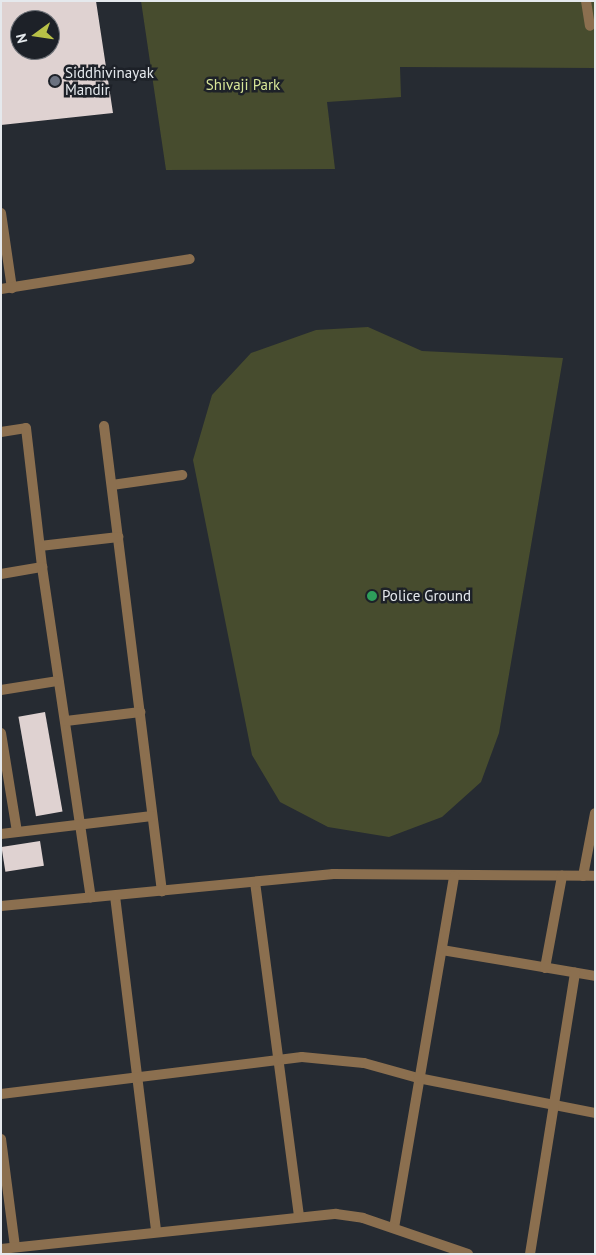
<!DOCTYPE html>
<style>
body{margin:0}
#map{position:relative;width:596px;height:1255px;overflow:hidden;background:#262b32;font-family:"PT Sans",sans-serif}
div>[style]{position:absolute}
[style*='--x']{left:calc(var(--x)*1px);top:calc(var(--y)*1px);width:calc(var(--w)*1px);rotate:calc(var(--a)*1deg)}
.green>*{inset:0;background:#474c2e}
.building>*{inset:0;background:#dfd2d1;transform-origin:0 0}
.lane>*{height:10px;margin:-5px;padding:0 5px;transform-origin:5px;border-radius:5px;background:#8b6f4f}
.street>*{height:10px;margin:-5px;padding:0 5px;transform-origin:5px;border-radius:5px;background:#8b6f4f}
.dots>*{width:14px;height:14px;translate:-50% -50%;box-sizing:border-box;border:2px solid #1d2128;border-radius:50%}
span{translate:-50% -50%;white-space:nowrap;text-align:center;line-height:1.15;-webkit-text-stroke:5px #1d2128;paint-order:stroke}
.poi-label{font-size:15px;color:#e5e9ed}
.left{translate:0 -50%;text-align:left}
.park-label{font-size:15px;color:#d7e598}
.frame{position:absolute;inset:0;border:2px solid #e5e9ed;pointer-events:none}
.north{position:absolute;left:10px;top:10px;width:50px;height:50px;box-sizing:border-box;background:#1d2128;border:1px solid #6d7177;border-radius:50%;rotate:256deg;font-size:14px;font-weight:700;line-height:20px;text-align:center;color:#e5e9ed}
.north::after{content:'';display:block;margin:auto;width:18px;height:22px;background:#b8c147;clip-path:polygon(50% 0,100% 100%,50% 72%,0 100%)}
</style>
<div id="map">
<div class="green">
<div style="clip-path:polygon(141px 1px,595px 1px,595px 68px,400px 67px,401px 97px,327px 102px,335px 169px,166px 170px)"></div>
<div style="clip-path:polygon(368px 327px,422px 351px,563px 358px,499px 733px,481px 782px,442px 817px,389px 837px,328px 827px,280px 802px,252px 755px,193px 460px,212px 395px,251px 353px,316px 330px)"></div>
</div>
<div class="building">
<div style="clip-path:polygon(evenodd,1px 1px,96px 1px,113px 113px,1px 125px,1px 1px,20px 20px,50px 20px,50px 50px,20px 50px,20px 20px)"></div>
<div style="left:45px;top:712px;width:101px;height:27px;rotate:80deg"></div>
<div style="left:40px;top:841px;width:25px;height:39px;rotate:81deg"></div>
</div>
<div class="lane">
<div style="--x:586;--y:1;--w:25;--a:81"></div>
<div style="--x:112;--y:485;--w:71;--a:-8.1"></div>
</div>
<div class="street">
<div style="--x:1;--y:213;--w:76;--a:81.7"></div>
<div style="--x:1;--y:289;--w:191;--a:-9"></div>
<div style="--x:104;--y:426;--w:469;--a:82.9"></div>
<div style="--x:1;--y:432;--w:25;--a:-9"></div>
<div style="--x:26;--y:428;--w:140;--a:83.4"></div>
<div style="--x:40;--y:546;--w:79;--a:-6.6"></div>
<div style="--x:1;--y:574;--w:42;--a:-9.7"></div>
<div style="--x:42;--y:567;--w:334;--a:81.6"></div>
<div style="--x:1;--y:690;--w:58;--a:-9"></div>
<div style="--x:66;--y:721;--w:75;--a:-6.9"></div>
<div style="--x:1;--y:733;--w:100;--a:80.8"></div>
<div style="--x:1;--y:834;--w:152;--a:-6.8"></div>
<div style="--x:583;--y:876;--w:64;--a:-79.2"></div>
<div style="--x:255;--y:882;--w:338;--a:82.5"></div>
<div style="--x:115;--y:896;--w:337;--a:83"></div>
<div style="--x:1;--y:906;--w:334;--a:-5.5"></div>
<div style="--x:333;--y:874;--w:262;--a:0.4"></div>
<div style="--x:442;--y:950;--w:155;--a:9.6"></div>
<div style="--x:545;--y:968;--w:94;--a:-79.5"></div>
<div style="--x:1;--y:1094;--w:303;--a:-7"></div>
<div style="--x:302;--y:1057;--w:62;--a:5.5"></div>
<div style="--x:364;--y:1063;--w:56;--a:15.5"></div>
<div style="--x:418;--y:1078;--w:180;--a:11.2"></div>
<div style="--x:1;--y:1139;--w:109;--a:82.6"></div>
<div style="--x:394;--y:1228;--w:357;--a:-80.3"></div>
<div style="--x:1;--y:1249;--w:337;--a:-6"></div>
<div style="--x:336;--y:1214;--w:27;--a:8"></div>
<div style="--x:363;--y:1218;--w:111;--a:18.9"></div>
<div style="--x:530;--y:1254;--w:285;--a:-80.9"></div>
</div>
<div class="dots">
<div style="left:55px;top:81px;background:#6b7280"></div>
<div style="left:372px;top:596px;background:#2e9e5b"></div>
</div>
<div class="poi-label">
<span class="left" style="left:65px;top:81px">Siddhivinayak<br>Mandir</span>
<span class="left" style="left:382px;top:596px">Police Ground</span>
</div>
<div class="park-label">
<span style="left:243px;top:85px">Shivaji Park</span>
</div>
<div class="frame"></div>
<div class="north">N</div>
</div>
